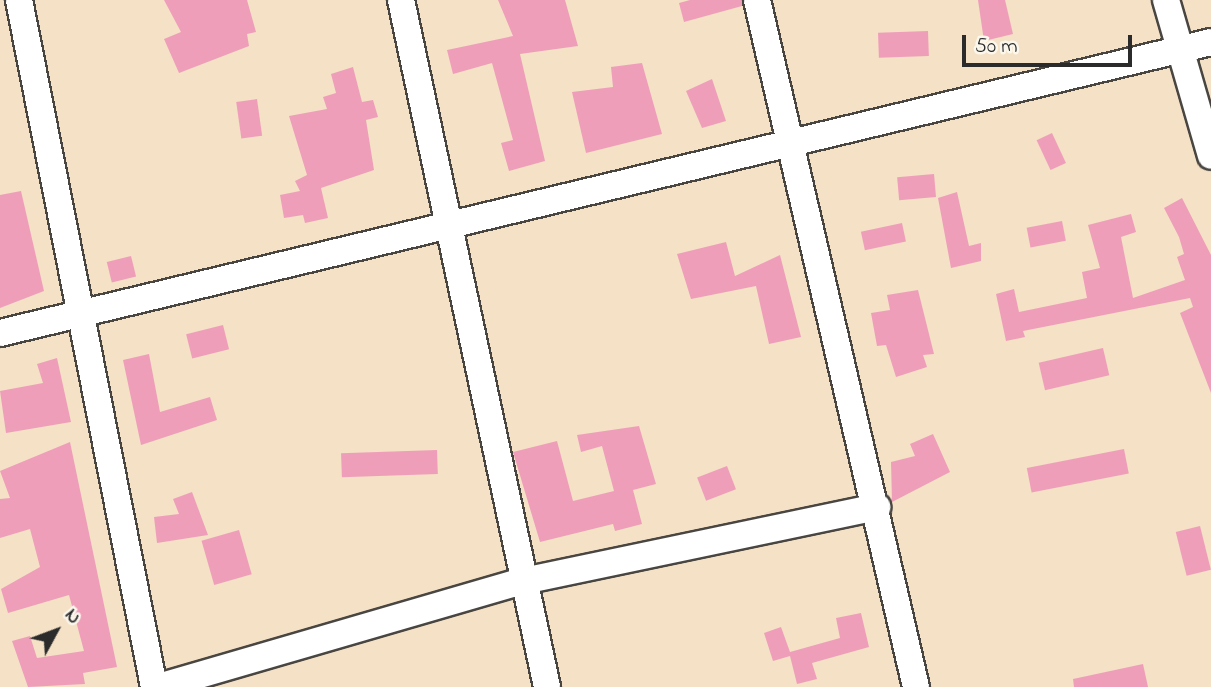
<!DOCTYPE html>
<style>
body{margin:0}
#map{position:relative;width:1211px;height:687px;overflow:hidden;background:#f4e1c6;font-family:"Indie Flower",sans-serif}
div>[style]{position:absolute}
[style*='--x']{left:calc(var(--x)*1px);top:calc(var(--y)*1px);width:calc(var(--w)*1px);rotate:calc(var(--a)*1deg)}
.building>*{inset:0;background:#ef9eba;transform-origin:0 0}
.roads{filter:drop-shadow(2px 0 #494642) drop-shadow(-2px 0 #494642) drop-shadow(0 2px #494642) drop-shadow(0 -2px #494642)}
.street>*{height:26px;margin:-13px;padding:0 13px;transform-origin:13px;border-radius:13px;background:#fff}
span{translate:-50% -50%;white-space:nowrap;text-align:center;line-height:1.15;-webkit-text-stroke:5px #fbf7ec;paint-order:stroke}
.north{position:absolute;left:21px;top:596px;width:70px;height:70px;-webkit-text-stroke:5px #fbf7ec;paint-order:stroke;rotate:49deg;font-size:19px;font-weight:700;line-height:28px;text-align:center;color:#2b2b2b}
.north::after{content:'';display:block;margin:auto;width:24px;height:32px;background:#2b2b2b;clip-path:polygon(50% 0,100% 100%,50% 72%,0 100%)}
.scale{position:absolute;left:962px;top:35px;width:170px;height:32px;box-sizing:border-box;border:4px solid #2b2b2b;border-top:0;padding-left:9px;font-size:21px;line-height:24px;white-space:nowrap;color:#2b2b2b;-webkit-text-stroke:5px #fbf7ec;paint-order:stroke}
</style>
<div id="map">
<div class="building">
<div style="clip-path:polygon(164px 0,247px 0,256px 32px,247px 34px,249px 46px,179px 73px,164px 39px,181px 32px)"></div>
<div style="clip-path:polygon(498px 0,565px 0,578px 46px,520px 54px,545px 161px,509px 171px,501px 143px,513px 140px,492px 63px,453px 74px,447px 50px,513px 36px)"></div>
<div style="clip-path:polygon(690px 0,742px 0,742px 6px,684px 22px,679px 3px)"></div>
<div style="clip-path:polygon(978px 0,1005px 0,1013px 34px,984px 41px)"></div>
<div style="left:928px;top:31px;width:25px;height:50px;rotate:88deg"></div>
<div style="clip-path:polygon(642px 63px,662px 134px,586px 153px,572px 92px,613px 87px,611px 67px)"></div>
<div style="clip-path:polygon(353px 67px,362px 102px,373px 100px,378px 117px,366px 120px,374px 170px,321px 188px,328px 218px,305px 223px,303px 215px,284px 218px,280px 195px,300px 191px,295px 181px,307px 175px,289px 116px,327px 109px,323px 97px,336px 93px,331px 74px)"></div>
<div style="clip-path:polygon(712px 79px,726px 121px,702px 128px,686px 91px)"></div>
<div style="left:257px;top:99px;width:37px;height:21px;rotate:82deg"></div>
<div style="left:1052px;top:133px;width:33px;height:17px;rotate:65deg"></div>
<div style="left:934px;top:174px;width:23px;height:37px;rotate:85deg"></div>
<div style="clip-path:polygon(21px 191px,44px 291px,0 308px,0 195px)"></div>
<div style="clip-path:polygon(957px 192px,969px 246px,981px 243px,981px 261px,951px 268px,938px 198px)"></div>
<div style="clip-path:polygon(1182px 198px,1211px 255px,1211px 393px,1180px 313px,1193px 307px,1190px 298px,1023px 331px,1025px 337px,1006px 341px,996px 294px,1014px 289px,1019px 312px,1087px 298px,1082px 272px,1100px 268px,1088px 225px,1131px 214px,1136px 232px,1121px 237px,1133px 298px,1185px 280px,1177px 257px,1184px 254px,1179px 237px,1164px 208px)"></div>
<div style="left:1062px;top:221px;width:20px;height:36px;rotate:79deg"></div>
<div style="left:902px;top:223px;width:19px;height:42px;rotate:78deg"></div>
<div style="clip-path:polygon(726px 242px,735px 276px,780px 255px,801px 337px,769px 344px,756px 286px,691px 299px,677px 254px)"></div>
<div style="left:131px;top:256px;width:21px;height:25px;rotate:76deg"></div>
<div style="clip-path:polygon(918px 290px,934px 354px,923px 355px,927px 367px,896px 377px,886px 345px,877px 346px,871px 313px,890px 310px,887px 295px)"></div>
<div style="left:223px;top:325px;width:25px;height:38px;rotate:76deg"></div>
<div style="left:1103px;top:348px;width:28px;height:66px;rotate:77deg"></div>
<div style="clip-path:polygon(149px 354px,160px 412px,210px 397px,217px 420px,141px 445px,123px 360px)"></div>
<div style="clip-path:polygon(57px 358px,71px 422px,6px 433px,0 391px,43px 383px,37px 364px)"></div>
<div style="clip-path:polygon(639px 426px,656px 484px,633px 490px,642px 524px,615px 531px,613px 524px,540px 542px,513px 452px,557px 441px,573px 501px,614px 491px,602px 446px,581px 452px,577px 435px)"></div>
<div style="clip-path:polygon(933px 434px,950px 472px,892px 502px,891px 462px,915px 456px,910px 444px)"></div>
<div style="clip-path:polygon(70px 442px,117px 667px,83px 673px,85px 684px,28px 687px,12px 641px,30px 636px,37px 658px,84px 651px,69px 595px,8px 613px,1px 589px,40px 567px,30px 529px,0 538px,0 499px,10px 498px,0 471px)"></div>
<div style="left:1124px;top:449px;width:25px;height:99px;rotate:79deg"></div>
<div style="left:437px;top:450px;width:24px;height:96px;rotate:88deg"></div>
<div style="left:727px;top:466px;width:25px;height:32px;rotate:69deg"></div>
<div style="clip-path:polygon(192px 492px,208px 535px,157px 543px,154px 517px,179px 514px,173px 499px)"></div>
<div style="left:1200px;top:526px;width:45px;height:25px;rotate:76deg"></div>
<div style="left:239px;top:530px;width:46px;height:39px;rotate:74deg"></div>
<div style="clip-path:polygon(861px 613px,869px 647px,812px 663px,817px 679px,797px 684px,790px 656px,773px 661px,764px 633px,781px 627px,790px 652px,840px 638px,836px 618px)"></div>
<div style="clip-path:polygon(1143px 664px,1148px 687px,1074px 687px,1073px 679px)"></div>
</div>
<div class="roads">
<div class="street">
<div style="--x:19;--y:0;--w:700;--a:78.88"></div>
<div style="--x:401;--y:0;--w:702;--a:78"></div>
<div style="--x:757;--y:0;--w:705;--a:76.97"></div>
<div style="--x:1166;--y:0;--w:162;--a:73.9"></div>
<div style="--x:0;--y:333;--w:1245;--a:-13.51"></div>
<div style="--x:158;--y:687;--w:380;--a:-16.2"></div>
<div style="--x:523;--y:581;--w:362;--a:-11.8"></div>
</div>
</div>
<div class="north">N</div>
<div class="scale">50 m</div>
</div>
